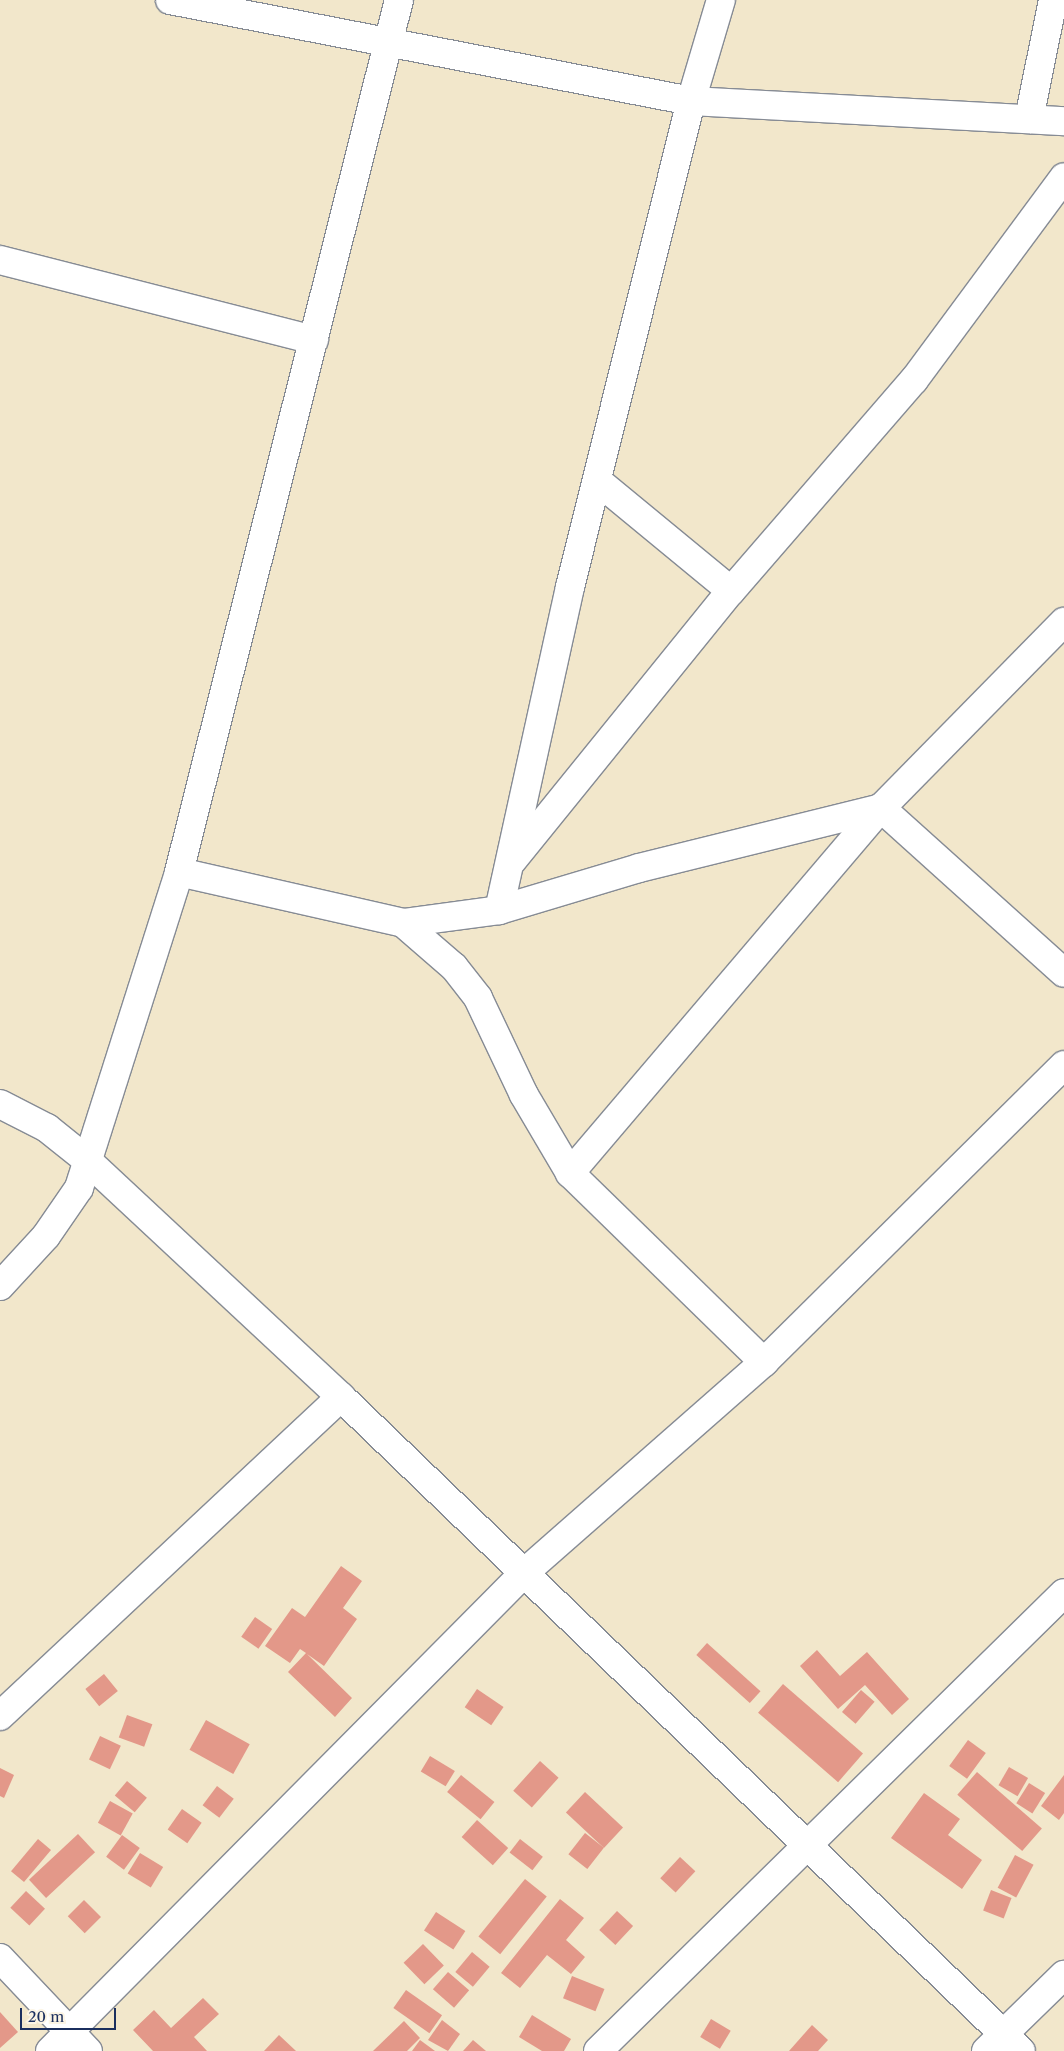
<!DOCTYPE html>
<style>
body{margin:0}
#map{position:relative;width:1064px;height:2051px;overflow:hidden;background:#f2e7cb;font-family:"Libre Caslon Text",serif}
div>[style]{position:absolute}
[style*='--x']{left:calc(var(--x)*1px);top:calc(var(--y)*1px);width:calc(var(--w)*1px);rotate:calc(var(--a)*1deg)}
.building>*{inset:0;background:#e39889;transform-origin:0 0}
.roads{filter:drop-shadow(1px 0 #868b94) drop-shadow(-1px 0 #868b94) drop-shadow(0 1px #868b94) drop-shadow(0 -1px #868b94)}
.minor>*{height:28px;margin:-14px;padding:0 14px;transform-origin:14px;border-radius:14px;background:#fff}
.major>*{height:28px;margin:-14px;padding:0 14px;transform-origin:14px;border-radius:14px;background:#fff}
span{translate:-50% -50%;white-space:nowrap;text-align:center;line-height:1.15;-webkit-text-stroke:4px #fcf5e5;paint-order:stroke}
.scale{position:absolute;left:20px;top:2008px;width:96px;height:22px;box-sizing:border-box;border:2px solid #1b2f5e;border-top:0;padding-left:6px;font-size:15px;line-height:18px;white-space:nowrap;color:#1b2f5e;-webkit-text-stroke:4px #fcf5e5;paint-order:stroke}
</style>
<div id="map">
<div class="building">
<div style="clip-path:polygon(341px 1566px,362px 1581px,343px 1608px,357px 1619px,324px 1666px,307px 1654px,352px 1698px,335px 1717px,288px 1672px,306px 1653px,300px 1649px,290px 1663px,265px 1646px,292px 1608px,305px 1617px)"></div>
<div style="left:255px;top:1617px;width:21px;height:24px;rotate:35deg"></div>
<div style="left:707px;top:1643px;width:72px;height:16px;rotate:42deg"></div>
<div style="clip-path:polygon(817px 1650px,840px 1676px,867px 1652px,909px 1699px,892px 1715px,865px 1685px,838px 1709px,800px 1666px)"></div>
<div style="left:104px;top:1674px;width:22px;height:24px;rotate:51deg"></div>
<div style="left:783px;top:1684px;width:106px;height:38px;rotate:41deg"></div>
<div style="left:477px;top:1689px;width:32px;height:22px;rotate:34deg"></div>
<div style="left:861px;top:1690px;width:18px;height:29px;rotate:41deg"></div>
<div style="left:127px;top:1715px;width:27px;height:24px;rotate:20deg"></div>
<div style="left:206px;top:1720px;width:50px;height:34px;rotate:29deg"></div>
<div style="left:100px;top:1736px;width:23px;height:26px;rotate:25deg"></div>
<div style="left:968px;top:1740px;width:22px;height:32px;rotate:36deg"></div>
<div style="left:430px;top:1756px;width:29px;height:18px;rotate:31deg"></div>
<div style="left:540px;top:1761px;width:25px;height:40px;rotate:42deg"></div>
<div style="left:1009px;top:1767px;width:22px;height:21px;rotate:30deg"></div>
<div style="clip-path:polygon(0 1768px,14px 1775px,4px 1798px,0 1796px)"></div>
<div style="left:977px;top:1772px;width:86px;height:30px;rotate:41deg"></div>
<div style="left:461px;top:1775px;width:43px;height:22px;rotate:39deg"></div>
<div style="clip-path:polygon(1064px 1775px,1064px 1813px,1059px 1820px,1041px 1806px)"></div>
<div style="left:127px;top:1781px;width:26px;height:19px;rotate:40deg"></div>
<div style="left:1029px;top:1783px;width:19px;height:24px;rotate:32deg"></div>
<div style="left:217px;top:1786px;width:21px;height:24px;rotate:37deg"></div>
<div style="left:585px;top:1792px;width:52px;height:28px;rotate:43deg"></div>
<div style="clip-path:polygon(924px 1793px,960px 1819px,948px 1835px,982px 1860px,962px 1889px,891px 1838px)"></div>
<div style="left:110px;top:1801px;width:26px;height:25px;rotate:29deg"></div>
<div style="left:182px;top:1809px;width:24px;height:25px;rotate:35deg"></div>
<div style="left:477px;top:1820px;width:42px;height:23px;rotate:42deg"></div>
<div style="left:585px;top:1833px;width:24px;height:27px;rotate:38deg"></div>
<div style="left:78px;top:1834px;width:25px;height:67px;rotate:47deg"></div>
<div style="left:122px;top:1835px;width:22px;height:27px;rotate:36deg"></div>
<div style="left:38px;top:1839px;width:17px;height:42px;rotate:40deg"></div>
<div style="left:520px;top:1839px;width:29px;height:17px;rotate:38deg"></div>
<div style="left:140px;top:1853px;width:27px;height:24px;rotate:31deg"></div>
<div style="left:1015px;top:1855px;width:21px;height:37px;rotate:28deg"></div>
<div style="left:680px;top:1857px;width:21px;height:29px;rotate:43deg"></div>
<div style="left:525px;top:1879px;width:28px;height:74px;rotate:39deg"></div>
<div style="left:991px;top:1890px;width:22px;height:22px;rotate:21deg"></div>
<div style="left:26px;top:1891px;width:26px;height:23px;rotate:43deg"></div>
<div style="clip-path:polygon(560px 1899px,584px 1918px,566px 1940px,585px 1957px,571px 1974px,547px 1955px,520px 1988px,501px 1973px)"></div>
<div style="left:84px;top:1900px;width:24px;height:23px;rotate:45deg"></div>
<div style="left:617px;top:1911px;width:22px;height:26px;rotate:43deg"></div>
<div style="left:436px;top:1912px;width:35px;height:22px;rotate:33deg"></div>
<div style="left:423px;top:1944px;width:30px;height:27px;rotate:46deg"></div>
<div style="left:472px;top:1952px;width:23px;height:26px;rotate:40deg"></div>
<div style="left:448px;top:1972px;width:28px;height:23px;rotate:41deg"></div>
<div style="left:572px;top:1976px;width:35px;height:24px;rotate:22deg"></div>
<div style="left:406px;top:1990px;width:44px;height:22px;rotate:35deg"></div>
<div style="clip-path:polygon(203px 1998px,219px 2014px,194px 2037px,207px 2051px,153px 2051px,133px 2030px,154px 2010px,171px 2028px)"></div>
<div style="clip-path:polygon(0 2012px,18px 2032px,0 2048px)"></div>
<div style="clip-path:polygon(532px 2015px,571px 2039px,564px 2051px,542px 2051px,519px 2037px)"></div>
<div style="left:711px;top:2019px;width:23px;height:21px;rotate:31deg"></div>
<div style="clip-path:polygon(442px 2020px,460px 2034px,448px 2051px,428px 2040px)"></div>
<div style="clip-path:polygon(404px 2021px,420px 2038px,407px 2051px,373px 2051px)"></div>
<div style="clip-path:polygon(812px 2025px,828px 2040px,818px 2051px,789px 2051px)"></div>
<div style="clip-path:polygon(279px 2035px,296px 2051px,264px 2051px)"></div>
<div style="clip-path:polygon(420px 2040px,435px 2051px,412px 2051px)"></div>
<div style="clip-path:polygon(473px 2040px,486px 2051px,463px 2051px)"></div>
</div>
<div class="roads">
<div class="minor">
<div style="--x:170;--y:0;--w:531;--a:10.97"></div>
<div style="--x:691;--y:101;--w:374;--a:3.1"></div>
<div style="--x:1029;--y:119;--w:121;--a:-78.6"></div>
<div style="--x:0;--y:260;--w:324;--a:14.3"></div>
<div style="--x:599;--y:482;--w:171;--a:39.5"></div>
<div style="--x:512;--y:861;--w:348;--a:-51"></div>
<div style="--x:731;--y:591;--w:279;--a:-49.1"></div>
<div style="--x:914;--y:380;--w:252;--a:-53.5"></div>
<div style="--x:179;--y:872;--w:230;--a:12.8"></div>
<div style="--x:403;--y:923;--w:97;--a:-7.7"></div>
<div style="--x:499;--y:910;--w:146;--a:-16.7"></div>
<div style="--x:639;--y:868;--w:249;--a:-13.9"></div>
<div style="--x:881;--y:808;--w:246;--a:42"></div>
<div style="--x:499;--y:910;--w:331;--a:-77.6"></div>
<div style="--x:570;--y:587;--w:501;--a:-76.02"></div>
<div style="--x:691;--y:101;--w:105;--a:-73.5"></div>
<div style="--x:403;--y:923;--w:67;--a:40.8"></div>
<div style="--x:454;--y:967;--w:39;--a:52"></div>
<div style="--x:478;--y:998;--w:107;--a:64.6"></div>
<div style="--x:524;--y:1095;--w:91;--a:59.5"></div>
<div style="--x:570;--y:1173;--w:271;--a:44.3"></div>
<div style="--x:570;--y:1173;--w:480;--a:-49.6"></div>
<div style="--x:881;--y:808;--w:261;--a:-45.5"></div>
<div style="--x:0;--y:1286;--w:68;--a:-47.4"></div>
<div style="--x:46;--y:1236;--w:58;--a:-55.5"></div>
<div style="--x:79;--y:1188;--w:331;--a:-72.4"></div>
<div style="--x:179;--y:872;--w:899;--a:-75.84"></div>
<div style="--x:0;--y:1716;--w:467;--a:-43.1"></div>
<div style="--x:0;--y:1958;--w:128;--a:46.6"></div>
<div style="--x:50;--y:2051;--w:673;--a:-45.24"></div>
<div style="--x:524;--y:1573;--w:320;--a:-41.3"></div>
<div style="--x:764;--y:1362;--w:422;--a:-44.7"></div>
<div style="--x:598;--y:2051;--w:653;--a:-44.5"></div>
<div style="--x:986;--y:2051;--w:109;--a:-44.3"></div>
</div>
<div class="major">
<div style="--x:0;--y:1104;--w:53;--a:27.1"></div>
<div style="--x:47;--y:1128;--w:53;--a:38.8"></div>
<div style="--x:88;--y:1161;--w:346;--a:43"></div>
<div style="--x:341;--y:1397;--w:943;--a:43.88"></div>
</div>
</div>
<div class="scale">20 m</div>
</div>
